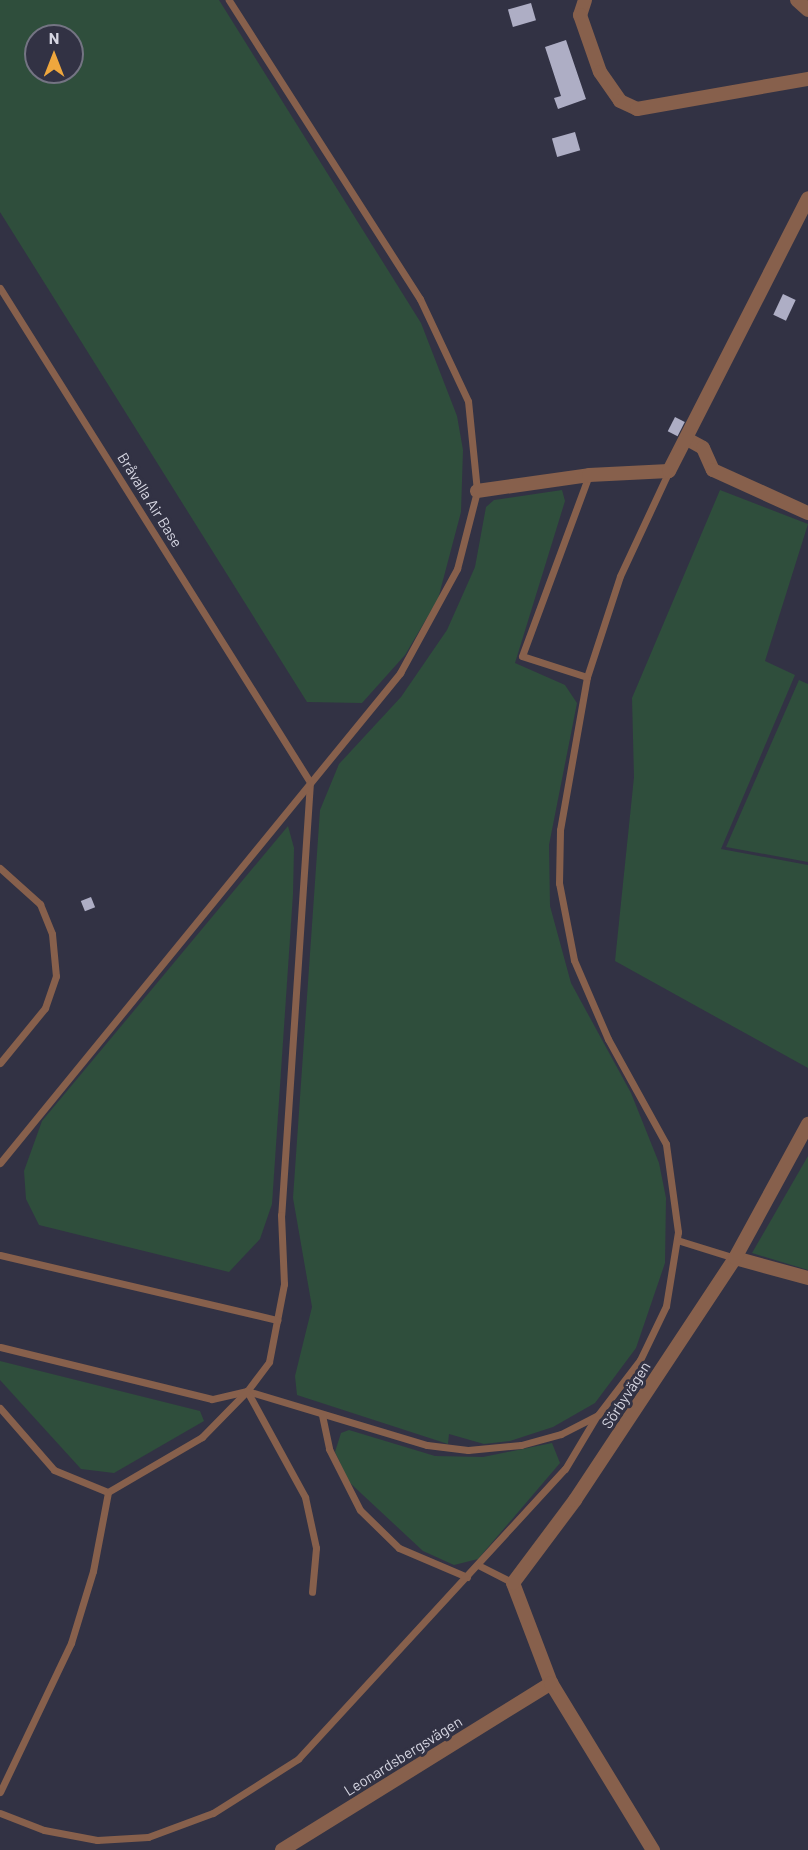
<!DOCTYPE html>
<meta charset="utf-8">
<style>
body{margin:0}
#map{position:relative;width:808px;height:1850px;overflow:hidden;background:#323244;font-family:Barlow,sans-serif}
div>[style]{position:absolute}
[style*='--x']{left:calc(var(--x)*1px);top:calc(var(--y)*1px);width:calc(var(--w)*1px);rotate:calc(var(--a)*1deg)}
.green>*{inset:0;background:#2f4e3c}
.building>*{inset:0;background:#aeaec5;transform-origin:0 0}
.service>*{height:7px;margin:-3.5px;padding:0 3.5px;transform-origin:3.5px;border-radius:3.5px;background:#87604c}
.minor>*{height:14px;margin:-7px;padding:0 7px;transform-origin:7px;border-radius:7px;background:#87604c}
span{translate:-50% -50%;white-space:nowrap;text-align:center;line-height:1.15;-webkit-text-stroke:6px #323244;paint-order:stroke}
.street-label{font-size:15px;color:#d6d6e2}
.north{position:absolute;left:24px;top:24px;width:60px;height:60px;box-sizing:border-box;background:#323244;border:2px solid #747483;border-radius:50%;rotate:0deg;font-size:16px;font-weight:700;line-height:24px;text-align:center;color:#d6d6e2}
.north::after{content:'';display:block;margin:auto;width:21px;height:27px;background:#efa73d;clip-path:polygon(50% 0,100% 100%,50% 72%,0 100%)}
</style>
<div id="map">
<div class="green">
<div style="clip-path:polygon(evenodd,0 0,219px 0,421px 323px,457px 416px,463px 450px,461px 512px,438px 599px,405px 655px,362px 703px,307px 702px,0 212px,0 0,36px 36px,72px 36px,72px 72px,36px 72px,36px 36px)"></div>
<div style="clip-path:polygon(562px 490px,565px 501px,515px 663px,565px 685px,577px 703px,549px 845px,550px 906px,571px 983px,631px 1093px,659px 1163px,666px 1198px,665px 1263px,636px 1348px,595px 1403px,553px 1427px,510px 1441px,484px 1444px,449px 1434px,448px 1444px,297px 1395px,295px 1376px,312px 1307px,293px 1198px,320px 810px,339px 764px,401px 697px,447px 630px,475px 567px,486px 507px,494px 500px)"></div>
<div style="clip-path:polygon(720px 490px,808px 524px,765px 661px,795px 675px,721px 849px,808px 865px,808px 1068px,615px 961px,634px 777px,632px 698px)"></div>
<div style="clip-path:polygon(799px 680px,808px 684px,808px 862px,726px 847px)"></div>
<div style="clip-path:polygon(288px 826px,294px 848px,293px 894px,272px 1204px,260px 1239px,229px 1272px,39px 1225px,26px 1199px,24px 1171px,42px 1121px)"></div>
<div style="clip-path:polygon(808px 1156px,808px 1270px,752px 1253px)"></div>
<div style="clip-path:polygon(0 1361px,200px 1411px,204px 1421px,114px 1473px,81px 1469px,0 1380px)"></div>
<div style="clip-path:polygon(349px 1430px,435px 1456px,483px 1457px,552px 1443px,560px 1463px,478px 1559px,454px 1565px,423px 1551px,349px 1482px,335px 1452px,341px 1433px)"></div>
</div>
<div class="building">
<div style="left:531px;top:3px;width:18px;height:24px;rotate:74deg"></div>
<div style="clip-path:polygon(566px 40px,586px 99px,558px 109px,554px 98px,561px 96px,545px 47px)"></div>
<div style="left:575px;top:132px;width:19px;height:24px;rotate:74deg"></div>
<div style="left:783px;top:294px;width:14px;height:23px;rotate:25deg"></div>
<div style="left:675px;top:417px;width:11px;height:16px;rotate:27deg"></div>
<div style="left:91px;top:897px;width:11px;height:11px;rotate:68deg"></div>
</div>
<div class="service">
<div style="--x:0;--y:288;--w:583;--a:57.89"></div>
<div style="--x:310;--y:782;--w:434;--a:93.8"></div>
<div style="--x:281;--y:1215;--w:69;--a:87.5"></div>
<div style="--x:284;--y:1284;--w:79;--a:100.9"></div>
<div style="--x:269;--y:1362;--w:36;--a:127"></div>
<div style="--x:247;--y:1391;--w:36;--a:167"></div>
<div style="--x:212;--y:1399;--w:218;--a:-166.2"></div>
<div style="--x:587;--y:677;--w:68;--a:-162.1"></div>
<div style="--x:522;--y:656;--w:193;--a:-69.7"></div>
<div style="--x:0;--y:868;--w:54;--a:42"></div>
<div style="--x:40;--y:904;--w:32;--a:68"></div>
<div style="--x:52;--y:934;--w:42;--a:84.6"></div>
<div style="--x:56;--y:976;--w:34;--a:109"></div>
<div style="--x:45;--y:1008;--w:71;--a:129.3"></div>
<div style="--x:0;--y:1163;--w:633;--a:-50.77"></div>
<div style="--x:400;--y:673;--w:119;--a:-61.3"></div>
<div style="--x:457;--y:569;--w:81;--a:-75.6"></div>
<div style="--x:477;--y:491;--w:90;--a:-95.7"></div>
<div style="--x:468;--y:401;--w:113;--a:-115.2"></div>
<div style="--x:420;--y:299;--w:355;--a:-122.6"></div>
<div style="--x:677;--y:1240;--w:61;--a:17.2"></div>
<div style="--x:0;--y:1255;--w:285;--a:13.2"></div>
<div style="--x:247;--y:1391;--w:188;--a:16.7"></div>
<div style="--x:427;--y:1445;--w:41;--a:7"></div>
<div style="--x:468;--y:1450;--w:53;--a:-5.4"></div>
<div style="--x:521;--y:1445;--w:41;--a:-15.4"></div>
<div style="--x:561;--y:1434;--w:42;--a:-27.2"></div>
<div style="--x:598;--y:1415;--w:69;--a:-52.6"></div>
<div style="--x:640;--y:1360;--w:60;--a:-64.3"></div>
<div style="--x:666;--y:1306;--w:75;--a:-80.8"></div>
<div style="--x:678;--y:1232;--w:89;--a:-97.8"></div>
<div style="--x:666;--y:1144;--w:120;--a:-118.9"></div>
<div style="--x:608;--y:1039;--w:86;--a:-113.3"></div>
<div style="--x:574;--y:960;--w:78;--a:-101"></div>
<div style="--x:559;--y:883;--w:53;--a:-88.9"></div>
<div style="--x:560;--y:830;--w:155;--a:-80"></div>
<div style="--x:587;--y:677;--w:106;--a:-71.9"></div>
<div style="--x:620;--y:576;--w:116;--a:-65"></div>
<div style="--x:247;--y:1391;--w:121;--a:61.3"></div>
<div style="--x:305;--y:1497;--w:52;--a:77.8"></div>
<div style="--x:316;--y:1548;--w:44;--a:95.2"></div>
<div style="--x:0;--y:1408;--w:82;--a:48.9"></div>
<div style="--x:54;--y:1470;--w:58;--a:22.2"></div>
<div style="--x:108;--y:1492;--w:109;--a:-30.3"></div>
<div style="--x:202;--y:1437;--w:64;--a:-45.6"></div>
<div style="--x:322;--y:1415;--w:35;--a:78"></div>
<div style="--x:329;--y:1449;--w:68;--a:63.1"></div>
<div style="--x:360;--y:1510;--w:54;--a:44.3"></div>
<div style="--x:399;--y:1548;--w:74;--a:23.1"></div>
<div style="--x:478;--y:1565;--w:39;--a:27"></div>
<div style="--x:0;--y:1792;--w:165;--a:-64.5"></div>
<div style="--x:71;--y:1643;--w:75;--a:-73"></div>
<div style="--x:93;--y:1571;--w:80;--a:-79.2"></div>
<div style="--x:0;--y:1813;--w:47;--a:21.1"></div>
<div style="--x:44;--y:1830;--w:54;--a:10.7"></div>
<div style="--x:97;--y:1840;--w:51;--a:-3.4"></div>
<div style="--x:148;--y:1837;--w:69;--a:-20.3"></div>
<div style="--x:213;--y:1813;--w:101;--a:-32.4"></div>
<div style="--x:298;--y:1759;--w:394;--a:-47.4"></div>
<div style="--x:565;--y:1469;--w:61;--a:-59.2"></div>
</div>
<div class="minor">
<div style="--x:585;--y:0;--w:16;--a:108"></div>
<div style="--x:580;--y:15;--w:60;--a:70.7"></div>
<div style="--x:600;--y:72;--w:35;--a:55"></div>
<div style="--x:620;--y:101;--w:19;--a:25"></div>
<div style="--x:637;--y:109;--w:174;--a:-10"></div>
<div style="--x:797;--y:0;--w:15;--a:42"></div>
<div style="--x:687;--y:439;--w:18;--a:29"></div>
<div style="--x:703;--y:448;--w:24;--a:66"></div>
<div style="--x:713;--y:470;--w:104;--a:24.4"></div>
<div style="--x:477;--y:491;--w:113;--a:-8.1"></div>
<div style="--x:589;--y:475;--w:80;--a:-2.9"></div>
<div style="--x:669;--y:471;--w:306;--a:-63"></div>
<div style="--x:735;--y:1258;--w:76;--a:15.3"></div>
<div style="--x:551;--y:1683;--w:107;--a:-110.8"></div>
<div style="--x:513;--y:1583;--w:104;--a:-53.2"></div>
<div style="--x:575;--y:1500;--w:290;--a:-56.5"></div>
<div style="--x:735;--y:1258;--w:153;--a:-61.4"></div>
<div style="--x:282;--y:1850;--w:317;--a:-31.8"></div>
<div style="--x:551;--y:1683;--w:196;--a:58.6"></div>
</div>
<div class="street-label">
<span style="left:150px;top:500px;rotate:58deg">Bråvalla Air Base</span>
<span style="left:626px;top:1395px;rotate:-57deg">Sörbyvägen</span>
<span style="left:403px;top:1756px;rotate:-32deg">Leonardsbergsvägen</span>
</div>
<div class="north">N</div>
</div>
